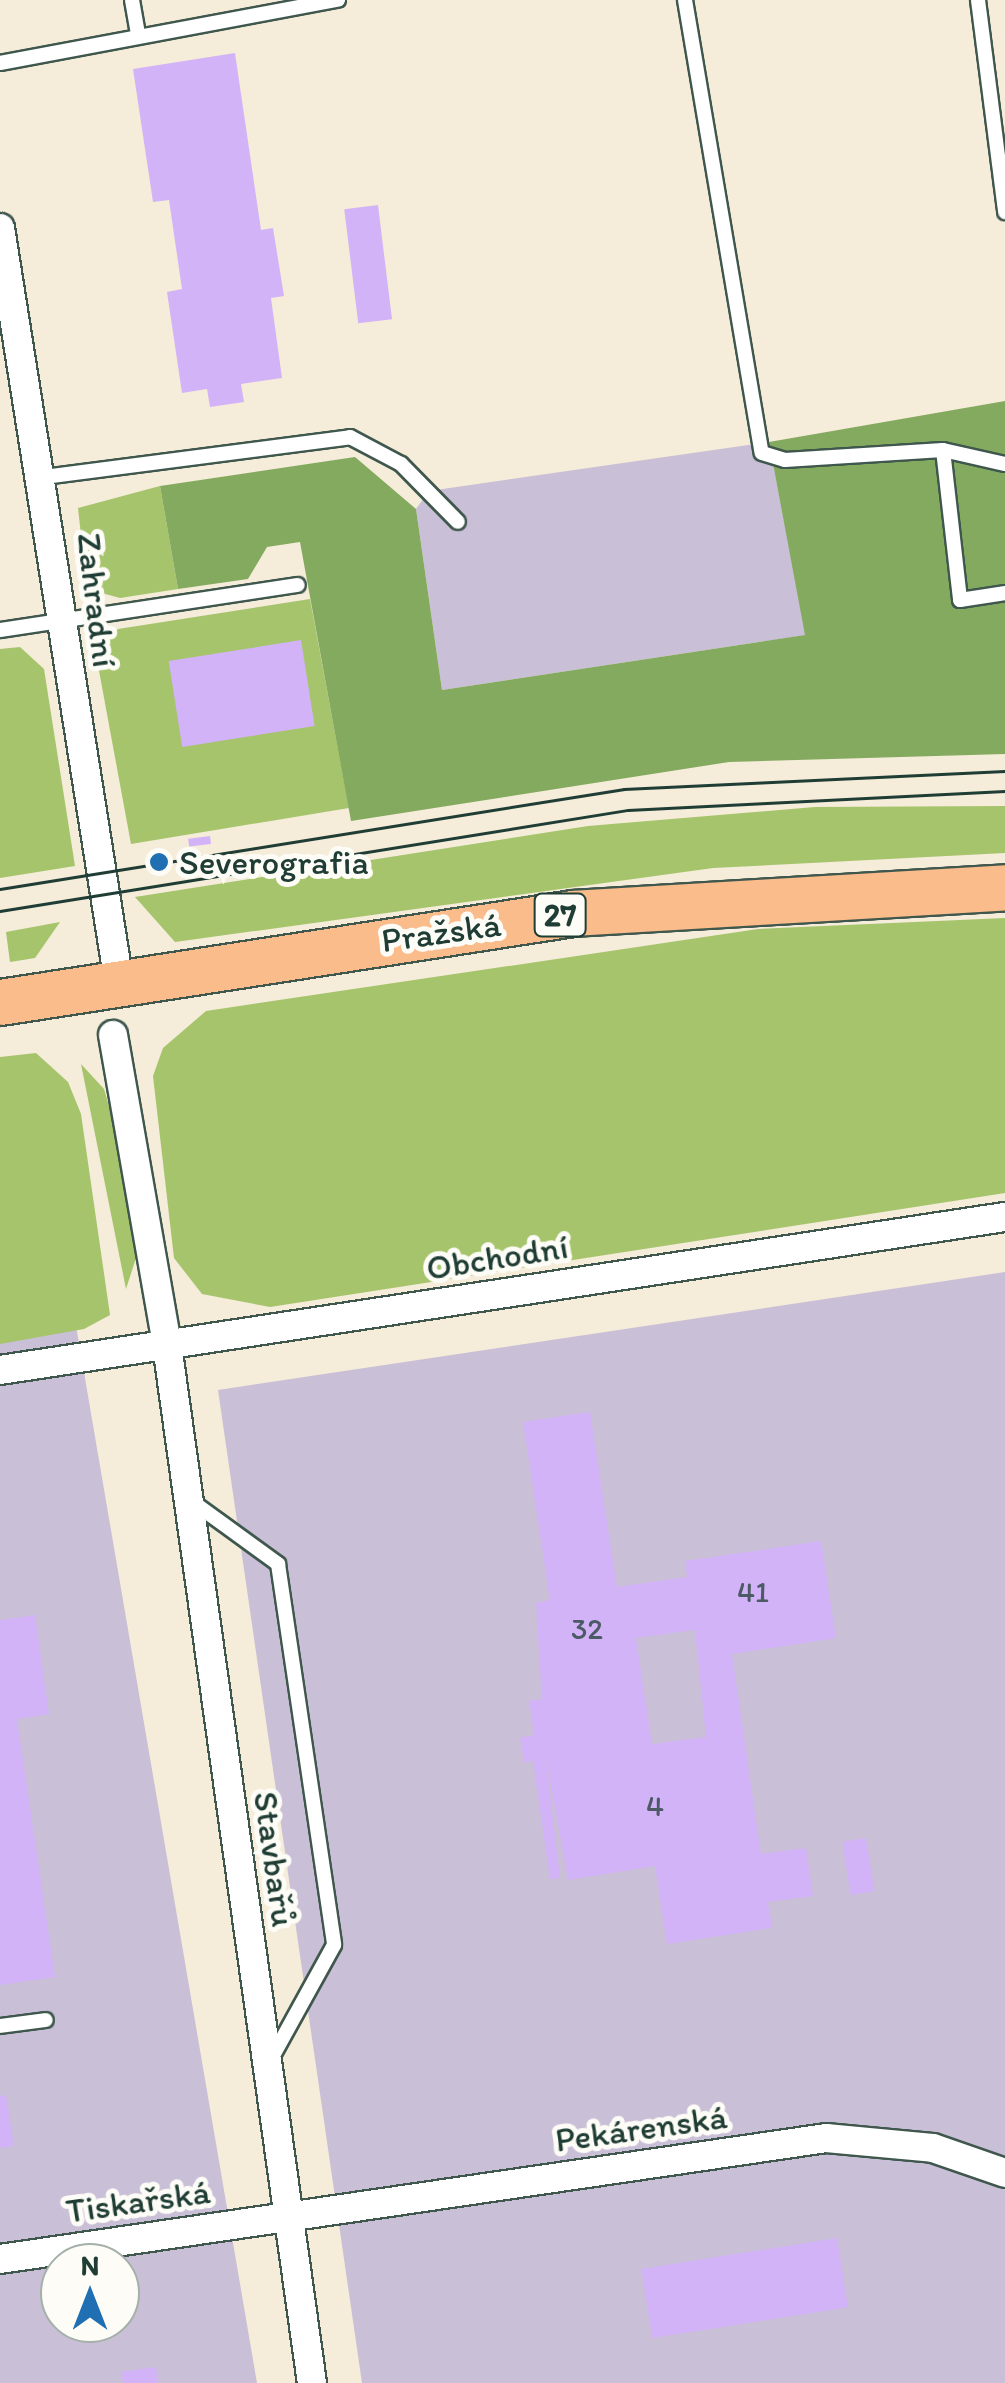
<!DOCTYPE html>
<meta charset="utf-8">
<style>
body{margin:0}
#map{position:relative;width:1005px;height:2383px;overflow:hidden;background:#f5ecd9;font-family:Itim,sans-serif}
div>[style]{position:absolute}
[style*='--x']{left:calc(var(--x)*1px);top:calc(var(--y)*1px);width:calc(var(--w)*1px);rotate:calc(var(--a)*1deg)}
.industrial>*{inset:0;background:#c9bfd7}
.green>*{inset:0;background:#a5c46b}
.forest>*{inset:0;background:#84aa5f}
.building>*{inset:0;background:#d3b3f8;transform-origin:0 0}
.roads{filter:drop-shadow(2px 0 #3f574d) drop-shadow(-2px 0 #3f574d) drop-shadow(0 2px #3f574d) drop-shadow(0 -2px #3f574d)}
.lane>*{height:14px;margin:-7px;padding:0 7px;transform-origin:7px;border-radius:7px;background:#fff}
.street>*{height:28px;margin:-14px;padding:0 14px;transform-origin:14px;border-radius:14px;background:#fff}
.primary>*{height:45px;margin:-22.5px;padding:0 22.5px;transform-origin:22.5px;border-radius:22.5px;background:#fabc8b}
.tram>*{height:2.5px;margin:-1.25px;padding:0 1.25px;transform-origin:1.25px;border-radius:1.25px;background:#1f3d34}
.dots>*{width:28px;height:28px;translate:-50% -50%;box-sizing:border-box;border:5px solid #fdfcf7;border-radius:50%}
span{translate:-50% -50%;white-space:nowrap;text-align:center;line-height:1.15;-webkit-text-stroke:10px #fdfcf7;paint-order:stroke}
.number-label{font-size:30px;color:#4c5a65}
.number-label span{-webkit-text-stroke-width:0}
.shield-label span{padding:2px 8px;background:#fdfcf7;border:2px solid;border-radius:8px;-webkit-text-stroke-width:0}
.shield-label{font-size:32px;color:#1f3d34;font-weight:700}
.street-label{font-size:35px;color:#1f3d34}
.poi-label{font-size:35px;color:#1f3d34}
.left{translate:0 -50%;text-align:left}
.north{position:absolute;left:40px;top:2243px;width:100px;height:100px;box-sizing:border-box;background:#fdfcf7;border:2px solid #a4b0a9;border-radius:50%;rotate:0deg;font-size:28px;font-weight:700;line-height:40px;text-align:center;color:#1f3d34}
.north::after{content:'';display:block;margin:auto;width:35px;height:45px;background:#1f6fb2;clip-path:polygon(50% 0,100% 100%,50% 72%,0 100%)}
</style>
<div id="map">
<div class="industrial">
<div style="clip-path:polygon(769px 442px,806px 635px,442px 690px,416px 509px,429px 491px)"></div>
<div style="clip-path:polygon(evenodd,55px 1203px,257px 2383px,0 2383px,0 1212px,55px 1203px,60px 2263px,120px 2263px,120px 2323px,60px 2323px,60px 2263px)"></div>
<div style="clip-path:polygon(1005px 1272px,1005px 2383px,362px 2383px,218px 1390px)"></div>
</div>
<div class="green">
<div style="clip-path:polygon(160px 486px,178px 589px,120px 598px,87px 589px,78px 508px)"></div>
<div style="clip-path:polygon(310px 599px,349px 808px,131px 844px,95px 649px,118px 629px)"></div>
<div style="clip-path:polygon(20px 647px,44px 669px,75px 866px,0 878px,0 649px)"></div>
<div style="clip-path:polygon(1005px 806px,1005px 853px,713px 868px,175px 942px,135px 897px,588px 826px,815px 807px)"></div>
<div style="clip-path:polygon(1005px 918px,1005px 1193px,270px 1307px,202px 1294px,174px 1258px,153px 1076px,163px 1048px,206px 1011px,758px 929px)"></div>
<div style="clip-path:polygon(60px 922px,35px 958px,10px 962px,6px 932px)"></div>
<div style="clip-path:polygon(36px 1053px,68px 1082px,81px 1114px,110px 1315px,84px 1329px,0 1344px,0 1057px)"></div>
<div style="clip-path:polygon(81px 1064px,104px 1089px,113px 1120px,136px 1258px,126px 1289px)"></div>
</div>
<div class="forest">
<div style="clip-path:polygon(1005px 401px,1005px 754px,729px 762px,351px 821px,300px 542px,267px 547px,248px 579px,178px 589px,160px 486px,355px 457px,416px 509px,442px 690px,805px 635px,769px 442px)"></div>
</div>
<div class="building">
<div style="clip-path:polygon(235px 53px,261px 230px,273px 228px,284px 296px,271px 298px,282px 378px,241px 384px,244px 402px,210px 407px,207px 389px,182px 393px,167px 292px,182px 289px,169px 200px,153px 202px,133px 69px)"></div>
<div style="left:378px;top:205px;width:115px;height:34px;rotate:83deg"></div>
<div style="left:301px;top:640px;width:87px;height:134px;rotate:81deg"></div>
<div style="left:210px;top:836px;width:8px;height:22px;rotate:83deg"></div>
<div style="clip-path:polygon(evenodd,590px 1412px,617px 1587px,687px 1577px,685px 1561px,821px 1541px,836px 1638px,732px 1654px,761px 1854px,806px 1848px,813px 1896px,768px 1902px,772px 1928px,667px 1944px,655px 1866px,568px 1880px,546px 1758px,560px 1878px,550px 1879px,533px 1761px,524px 1762px,520px 1738px,534px 1735px,529px 1700px,542px 1700px,536px 1603px,550px 1600px,523px 1422px,590px 1412px,695px 1630px,706px 1737px,652px 1744px,636px 1638px,695px 1630px)"></div>
<div style="clip-path:polygon(35px 1615px,49px 1714px,17px 1719px,55px 1977px,0 1985px,0 1620px)"></div>
<div style="left:866px;top:1838px;width:54px;height:24px;rotate:81deg"></div>
<div style="clip-path:polygon(6px 2095px,14px 2146px,0 2148px,0 2096px)"></div>
<div style="left:837px;top:2238px;width:70px;height:198px;rotate:81deg"></div>
<div style="clip-path:polygon(156px 2367px,158px 2383px,123px 2383px,121px 2372px)"></div>
</div>
<div class="roads">
<div class="lane">
<div style="--x:132;--y:0;--w:35;--a:80"></div>
<div style="--x:685;--y:0;--w:459;--a:80.4"></div>
<div style="--x:762;--y:453;--w:24;--a:17"></div>
<div style="--x:785;--y:460;--w:158;--a:-3.6"></div>
<div style="--x:943;--y:450;--w:64;--a:12.7"></div>
<div style="--x:978;--y:0;--w:214;--a:82.7"></div>
<div style="--x:0;--y:63;--w:344;--a:-10.6"></div>
<div style="--x:943;--y:450;--w:151;--a:83.5"></div>
<div style="--x:960;--y:600;--w:46;--a:-8.8"></div>
<div style="--x:44;--y:477;--w:309;--a:-7.4"></div>
<div style="--x:350;--y:437;--w:58;--a:27.9"></div>
<div style="--x:401;--y:464;--w:81;--a:45.5"></div>
<div style="--x:0;--y:630;--w:301;--a:-8.6"></div>
<div style="--x:190;--y:1500;--w:109;--a:36"></div>
<div style="--x:278;--y:1564;--w:385;--a:81.6"></div>
<div style="--x:334;--y:1945;--w:130;--a:118.9"></div>
<div style="--x:0;--y:2026;--w:46;--a:-7.4"></div>
</div>
<div class="street">
<div style="--x:0;--y:228;--w:764;--a:81.04"></div>
<div style="--x:113;--y:1035;--w:315;--a:80.1"></div>
<div style="--x:167;--y:1345;--w:1048;--a:82.05"></div>
<div style="--x:0;--y:1370;--w:1017;--a:-8.66"></div>
<div style="--x:0;--y:2259;--w:835;--a:-8.33"></div>
<div style="--x:826;--y:2138;--w:107;--a:5.3"></div>
<div style="--x:933;--y:2148;--w:76;--a:19.1"></div>
</div>
<div class="primary">
<div style="--x:0;--y:1002;--w:580;--a:-8.83"></div>
<div style="--x:573;--y:913;--w:433;--a:-3.4"></div>
</div>
</div>
<div class="tram">
<div style="--x:0;--y:889;--w:632;--a:-9.1"></div>
<div style="--x:624;--y:789;--w:381;--a:-2.7"></div>
<div style="--x:0;--y:911;--w:636;--a:-9.14"></div>
<div style="--x:628;--y:810;--w:377;--a:-2.9"></div>
</div>
<div class="dots">
<div style="left:159px;top:862px;background:#1f6fb2"></div>
</div>
<div class="number-label">
<span style="left:753px;top:1592px">41</span>
<span style="left:587px;top:1629px">32</span>
<span style="left:655px;top:1806px">4</span>
</div>
<div class="shield-label">
<span style="left:560px;top:915px">27</span>
</div>
<div class="street-label">
<span style="left:97px;top:600px;rotate:83deg">Zahradní</span>
<span style="left:441px;top:932px;rotate:-8deg">Pražská</span>
<span style="left:497px;top:1257px;rotate:-9deg">Obchodní</span>
<span style="left:275px;top:1859px;rotate:82deg">Stavbařů</span>
<span style="left:641px;top:2128px;rotate:-8deg">Pekárenská</span>
<span style="left:138px;top:2201px;rotate:-8deg">Tiskařská</span>
</div>
<div class="poi-label">
<span class="left" style="left:179px;top:862px">Severografia</span>
</div>
<div class="north">N</div>
</div>
